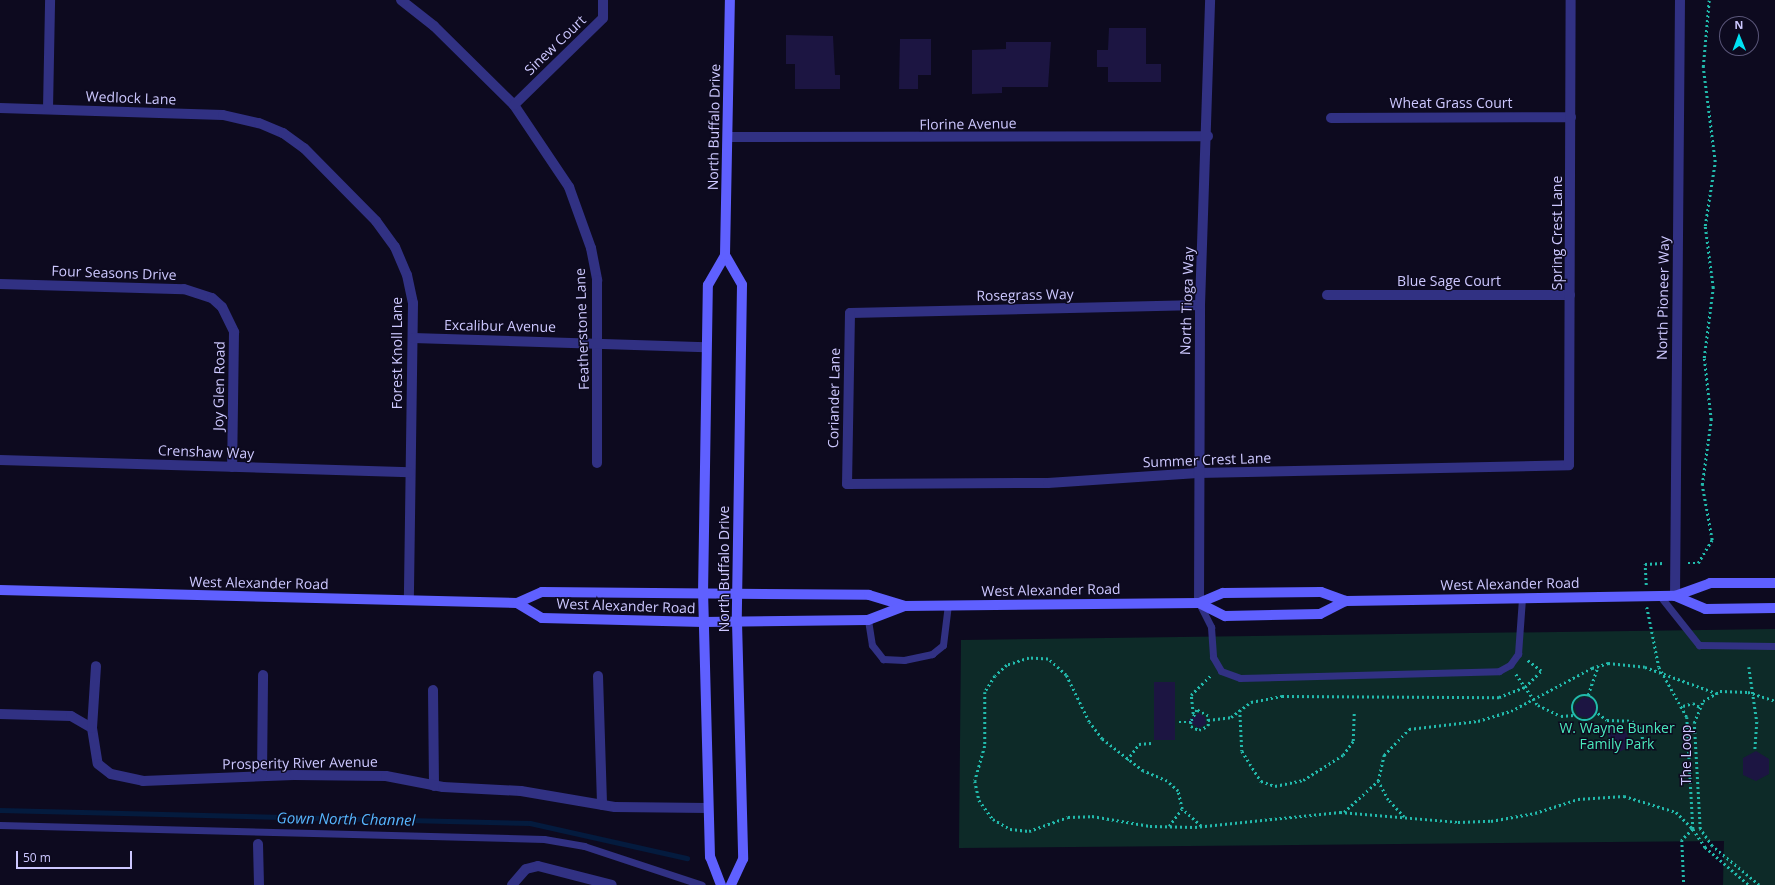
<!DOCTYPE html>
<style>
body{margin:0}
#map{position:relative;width:1775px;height:885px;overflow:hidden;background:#0d0a1f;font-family:"Open Sans",sans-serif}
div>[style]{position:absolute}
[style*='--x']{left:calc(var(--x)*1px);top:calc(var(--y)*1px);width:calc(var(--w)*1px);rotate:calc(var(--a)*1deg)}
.green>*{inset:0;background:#0d2a28}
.stream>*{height:4.5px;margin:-2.25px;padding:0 2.25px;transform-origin:2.25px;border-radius:2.25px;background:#041b3e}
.building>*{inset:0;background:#1c1542;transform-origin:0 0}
.path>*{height:2.5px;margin-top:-1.25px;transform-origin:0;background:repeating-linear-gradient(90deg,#22baac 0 2px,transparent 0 5px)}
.path>.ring{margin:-1.25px;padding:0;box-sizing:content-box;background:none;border:2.5px solid #22baac;border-radius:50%}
.service>*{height:7px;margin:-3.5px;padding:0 3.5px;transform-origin:3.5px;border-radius:3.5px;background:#313183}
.minor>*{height:10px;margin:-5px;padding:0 5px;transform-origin:5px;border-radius:5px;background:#313183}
.tertiary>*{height:10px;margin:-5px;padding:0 5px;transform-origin:5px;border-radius:5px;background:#313183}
.secondary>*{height:10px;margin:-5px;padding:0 5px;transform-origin:5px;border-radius:5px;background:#5f60ff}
span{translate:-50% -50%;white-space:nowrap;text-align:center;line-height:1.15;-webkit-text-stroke:3px #0d0a1f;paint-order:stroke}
.street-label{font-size:14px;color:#cdc8ff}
.park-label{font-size:14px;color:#4aeabd}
.water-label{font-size:15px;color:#56b6ff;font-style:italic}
.north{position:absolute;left:1719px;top:16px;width:40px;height:40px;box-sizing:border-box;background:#0d0a1f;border:1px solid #5a5679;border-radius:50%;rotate:359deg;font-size:11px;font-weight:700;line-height:16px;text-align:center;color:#cdc8ff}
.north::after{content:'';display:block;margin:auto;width:14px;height:18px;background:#00e2f3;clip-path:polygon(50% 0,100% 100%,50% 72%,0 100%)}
.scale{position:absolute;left:16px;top:851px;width:116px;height:18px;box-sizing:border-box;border:2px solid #cdc8ff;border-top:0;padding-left:5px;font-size:12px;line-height:14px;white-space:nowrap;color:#cdc8ff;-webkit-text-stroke:3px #0d0a1f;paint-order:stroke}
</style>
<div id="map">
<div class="green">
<div style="clip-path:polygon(1775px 629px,1775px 885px,1723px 885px,1724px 841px,959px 848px,961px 640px)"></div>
</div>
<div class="stream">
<div style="--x:0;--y:810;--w:530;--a:1.41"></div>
<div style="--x:530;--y:823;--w:161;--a:12.6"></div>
</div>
<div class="building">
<div style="clip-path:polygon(1109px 28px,1146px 28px,1146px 64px,1161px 64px,1161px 82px,1108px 82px,1108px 67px,1097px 67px,1097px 50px,1108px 50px)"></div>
<div style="clip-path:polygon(786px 35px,833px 36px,835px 75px,840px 75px,840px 89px,795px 89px,795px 64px,786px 64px)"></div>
<div style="clip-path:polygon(900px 39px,931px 39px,931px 75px,918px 75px,918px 89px,899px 89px)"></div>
<div style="clip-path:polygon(1006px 42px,1051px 42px,1048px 87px,1002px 87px,1002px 93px,972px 94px,972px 50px,1006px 49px)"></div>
<div style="left:1154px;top:682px;width:21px;height:58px"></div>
<div style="clip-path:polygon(1583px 697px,1593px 699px,1597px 711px,1589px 718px,1578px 716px,1574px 706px)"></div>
<div style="clip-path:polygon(1199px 713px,1205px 717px,1206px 724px,1199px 728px,1187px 721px)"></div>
<div style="left:1621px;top:723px;width:25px;height:17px;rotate:63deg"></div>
<div style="clip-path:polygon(1756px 751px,1769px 759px,1769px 774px,1756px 781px,1743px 775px,1743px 758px)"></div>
</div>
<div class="path">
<div style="--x:1688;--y:563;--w:10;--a:0"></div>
<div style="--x:1698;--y:563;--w:27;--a:-59"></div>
<div style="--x:1712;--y:540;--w:56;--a:-100.3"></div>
<div style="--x:1702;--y:485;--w:66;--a:-82.1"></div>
<div style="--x:1711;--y:420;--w:62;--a:-96.4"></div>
<div style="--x:1704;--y:358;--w:71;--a:-82.7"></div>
<div style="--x:1713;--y:288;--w:63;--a:-97.4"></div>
<div style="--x:1705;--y:226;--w:65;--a:-81.1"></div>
<div style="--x:1715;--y:162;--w:96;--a:-97.2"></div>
<div style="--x:1703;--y:67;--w:67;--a:-84.9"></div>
<div style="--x:1646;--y:585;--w:21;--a:-93"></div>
<div style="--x:1645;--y:564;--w:18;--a:-3"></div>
<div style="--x:1647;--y:607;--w:61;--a:78.7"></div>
<div style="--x:1659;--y:667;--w:57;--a:60.8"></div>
<div style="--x:1687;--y:717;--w:112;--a:86.9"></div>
<div style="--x:1693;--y:829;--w:22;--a:56"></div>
<div style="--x:1705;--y:847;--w:58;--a:40.8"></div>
<div style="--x:1749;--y:667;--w:56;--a:81.7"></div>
<div style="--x:1757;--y:722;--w:29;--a:94"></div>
<div style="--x:1516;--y:674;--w:38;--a:55"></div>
<div style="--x:1538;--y:705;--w:25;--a:26"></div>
<div style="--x:1561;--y:716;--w:13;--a:-4"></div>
<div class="ring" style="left:1572px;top:695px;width:23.5px;height:23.5px"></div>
<div style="--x:1588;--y:695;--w:31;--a:-71"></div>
<div style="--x:1683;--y:706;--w:10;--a:-17"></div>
<div style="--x:1693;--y:703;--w:8;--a:30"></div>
<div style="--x:1240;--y:710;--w:41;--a:87.2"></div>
<div style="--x:1242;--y:751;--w:36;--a:58"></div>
<div style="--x:1261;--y:781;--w:15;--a:20"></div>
<div style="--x:1275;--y:786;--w:29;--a:-12"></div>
<div style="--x:1303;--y:780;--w:47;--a:-32"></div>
<div style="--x:1343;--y:755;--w:17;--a:-54"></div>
<div style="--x:1353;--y:741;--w:30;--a:-88"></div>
<div style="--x:1598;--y:713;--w:11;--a:38"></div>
<div style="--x:1607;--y:720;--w:25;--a:2"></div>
<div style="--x:1632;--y:721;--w:10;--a:37"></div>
<div style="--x:1640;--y:727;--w:12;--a:76"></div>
<div style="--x:1193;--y:714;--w:19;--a:-96"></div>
<div style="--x:1191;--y:695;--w:28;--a:-45"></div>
<div style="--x:1208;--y:720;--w:23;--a:-7"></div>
<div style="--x:1231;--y:717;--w:25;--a:-37"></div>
<div style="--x:1251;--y:702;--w:32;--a:-11"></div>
<div style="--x:1282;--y:696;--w:217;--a:0.3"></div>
<div style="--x:1499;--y:697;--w:28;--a:-21"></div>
<div style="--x:1525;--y:687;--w:23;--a:-45"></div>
<div style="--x:1541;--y:671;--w:18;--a:-142"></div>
<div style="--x:1179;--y:722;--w:12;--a:0"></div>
<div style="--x:1191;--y:722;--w:4;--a:90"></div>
<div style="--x:1191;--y:726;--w:9;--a:27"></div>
<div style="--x:1199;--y:730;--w:10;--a:-24"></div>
<div style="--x:1208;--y:726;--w:10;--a:-90"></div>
<div style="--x:1208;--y:716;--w:13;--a:-151"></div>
<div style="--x:1197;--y:710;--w:13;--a:117"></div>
<div style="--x:1127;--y:760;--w:20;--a:-53"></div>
<div style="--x:1139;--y:744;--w:12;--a:-5"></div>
<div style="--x:1344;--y:812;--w:46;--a:-42.4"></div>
<div style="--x:1404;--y:817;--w:23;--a:-133"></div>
<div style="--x:1388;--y:800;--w:21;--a:-118"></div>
<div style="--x:1378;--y:781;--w:27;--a:-77"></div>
<div style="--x:1384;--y:755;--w:36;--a:-46"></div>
<div style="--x:1409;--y:729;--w:69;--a:-6.6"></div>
<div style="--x:1478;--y:721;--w:34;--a:-17"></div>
<div style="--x:1511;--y:711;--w:92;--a:-28"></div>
<div style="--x:1592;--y:668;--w:17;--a:-17"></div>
<div style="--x:1608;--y:663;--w:37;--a:6"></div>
<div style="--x:1645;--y:667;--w:76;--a:20.1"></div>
<div style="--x:1169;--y:826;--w:21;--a:-53"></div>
<div style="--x:1201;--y:826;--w:25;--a:-138"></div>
<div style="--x:1182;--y:809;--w:18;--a:-103"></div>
<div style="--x:1178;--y:791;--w:15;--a:-138"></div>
<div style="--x:1167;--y:781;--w:26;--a:-157"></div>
<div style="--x:1143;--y:771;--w:52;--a:-142"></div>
<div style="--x:1102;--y:739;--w:21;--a:-127"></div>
<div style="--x:1089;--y:722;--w:52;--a:-116.1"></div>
<div style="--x:1066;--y:675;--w:24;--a:-138"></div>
<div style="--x:1048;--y:659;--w:19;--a:-177"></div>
<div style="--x:1029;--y:658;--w:23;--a:162"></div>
<div style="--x:1007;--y:665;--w:16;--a:137"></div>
<div style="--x:995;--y:676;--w:19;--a:122"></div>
<div style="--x:985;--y:692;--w:54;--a:90"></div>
<div style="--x:985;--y:746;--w:36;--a:106"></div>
<div style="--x:975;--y:781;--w:19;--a:78"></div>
<div style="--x:979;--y:800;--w:24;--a:54"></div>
<div style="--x:993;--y:819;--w:20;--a:30"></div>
<div style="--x:1010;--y:829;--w:19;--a:6"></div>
<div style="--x:1029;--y:831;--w:41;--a:-19.7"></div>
<div style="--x:1068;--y:817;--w:24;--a:-2"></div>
<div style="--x:1092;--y:816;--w:59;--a:9.8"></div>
<div style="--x:1150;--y:826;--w:45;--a:1.3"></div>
<div style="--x:1195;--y:827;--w:146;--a:-5.9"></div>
<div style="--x:1340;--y:812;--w:118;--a:4.8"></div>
<div style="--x:1458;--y:822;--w:33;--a:-2"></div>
<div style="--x:1491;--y:821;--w:45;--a:-10.3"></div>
<div style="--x:1535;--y:813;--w:45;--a:-18"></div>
<div style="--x:1578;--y:799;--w:46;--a:-3.7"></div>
<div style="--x:1624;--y:796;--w:54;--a:17.1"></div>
<div style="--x:1676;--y:812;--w:24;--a:45"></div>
<div style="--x:1693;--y:829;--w:16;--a:135"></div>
<div style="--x:1682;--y:840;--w:45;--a:87.5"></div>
<div style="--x:1759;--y:885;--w:61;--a:-140.3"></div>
<div style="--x:1712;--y:846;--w:21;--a:-125"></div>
<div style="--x:1700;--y:829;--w:106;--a:-93.2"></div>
<div style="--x:1694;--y:723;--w:24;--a:-68"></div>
<div style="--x:1703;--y:701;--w:20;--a:-30"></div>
<div style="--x:1720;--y:691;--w:28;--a:2"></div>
<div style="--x:1748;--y:692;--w:28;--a:18"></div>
</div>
<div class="service">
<div style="--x:1660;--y:596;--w:63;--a:51.5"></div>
<div style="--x:1699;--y:645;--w:76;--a:0.8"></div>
<div style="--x:1199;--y:603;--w:27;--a:63"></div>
<div style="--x:1211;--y:627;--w:30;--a:86"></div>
<div style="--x:1213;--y:657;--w:16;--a:60"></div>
<div style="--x:1221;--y:671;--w:20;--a:20"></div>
<div style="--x:1240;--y:678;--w:259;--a:-1.5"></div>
<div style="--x:1499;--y:671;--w:13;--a:-29"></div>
<div style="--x:1510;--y:665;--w:14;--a:-54"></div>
<div style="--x:1518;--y:654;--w:56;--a:-85.9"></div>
<div style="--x:868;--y:620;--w:25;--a:81"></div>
<div style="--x:872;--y:645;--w:18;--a:52"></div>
<div style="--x:883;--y:659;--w:21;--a:3"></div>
<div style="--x:904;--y:660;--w:29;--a:-12"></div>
<div style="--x:932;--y:654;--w:14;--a:-39"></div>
<div style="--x:943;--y:645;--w:39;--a:-83"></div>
<div style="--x:0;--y:825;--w:544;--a:1.47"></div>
<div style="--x:544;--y:839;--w:41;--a:9.9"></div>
<div style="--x:584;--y:846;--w:124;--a:18.3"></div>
</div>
<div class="minor">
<div style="--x:401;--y:0;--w:42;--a:38.2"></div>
<div style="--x:434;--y:26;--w:112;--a:44.6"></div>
<div style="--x:514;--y:105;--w:99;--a:56.1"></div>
<div style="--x:569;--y:187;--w:65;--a:70.2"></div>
<div style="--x:591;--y:248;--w:33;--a:79"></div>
<div style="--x:597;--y:280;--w:183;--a:90"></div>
<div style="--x:514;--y:105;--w:124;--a:-44.3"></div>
<div style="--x:603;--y:18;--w:18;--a:-90"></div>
<div style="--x:0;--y:108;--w:223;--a:1.8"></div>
<div style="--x:223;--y:115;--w:37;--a:13"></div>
<div style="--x:259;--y:123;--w:26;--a:23"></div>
<div style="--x:283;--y:133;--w:26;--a:36"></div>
<div style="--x:304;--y:148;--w:103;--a:45.4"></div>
<div style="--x:376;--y:221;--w:32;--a:54"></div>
<div style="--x:395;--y:247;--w:30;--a:67"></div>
<div style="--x:407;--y:275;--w:29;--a:78"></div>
<div style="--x:413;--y:303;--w:297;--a:90.8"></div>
<div style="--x:48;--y:109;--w:109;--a:-88.9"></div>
<div style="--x:1331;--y:118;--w:240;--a:-0.2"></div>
<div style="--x:728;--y:137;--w:480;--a:-0.1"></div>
<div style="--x:0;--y:284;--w:184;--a:1.6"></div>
<div style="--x:184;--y:289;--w:29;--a:18"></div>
<div style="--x:212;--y:298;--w:13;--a:42"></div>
<div style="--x:222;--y:307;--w:28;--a:64"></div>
<div style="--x:234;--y:332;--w:135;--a:90.8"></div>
<div style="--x:1327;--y:295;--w:243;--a:0"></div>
<div style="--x:1200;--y:305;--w:350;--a:178.7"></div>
<div style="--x:850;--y:313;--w:171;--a:91"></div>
<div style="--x:847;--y:484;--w:201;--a:-0.3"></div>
<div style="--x:1048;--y:483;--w:150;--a:-3.8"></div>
<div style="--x:1198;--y:473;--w:371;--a:-1.2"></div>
<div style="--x:1569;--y:465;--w:465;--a:-89.8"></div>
<div style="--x:413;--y:338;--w:293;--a:1.8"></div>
<div style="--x:0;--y:460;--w:410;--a:1.7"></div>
<div style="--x:1199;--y:603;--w:298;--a:-89.8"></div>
<div style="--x:1200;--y:305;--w:305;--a:-88.1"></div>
<div style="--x:598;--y:676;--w:129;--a:88.2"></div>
<div style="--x:433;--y:690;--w:96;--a:89.4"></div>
<div style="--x:0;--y:714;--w:71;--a:1.6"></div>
<div style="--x:71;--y:716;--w:24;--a:30"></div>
<div style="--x:92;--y:728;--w:36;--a:81"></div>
<div style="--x:98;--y:764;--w:16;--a:38"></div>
<div style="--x:111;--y:774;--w:33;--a:12"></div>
<div style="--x:143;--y:781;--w:151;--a:-2.3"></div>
<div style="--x:294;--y:775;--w:92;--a:0.6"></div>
<div style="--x:386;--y:776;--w:58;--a:10.9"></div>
<div style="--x:443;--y:787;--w:78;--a:2.9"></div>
<div style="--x:521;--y:791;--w:95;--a:9.7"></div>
<div style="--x:615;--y:807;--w:93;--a:0.6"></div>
<div style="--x:92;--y:728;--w:62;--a:-86.3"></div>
<div style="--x:262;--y:776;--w:101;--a:-89.4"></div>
<div style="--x:258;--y:844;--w:41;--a:88.6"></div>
<div style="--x:512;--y:885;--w:21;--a:-49"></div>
<div style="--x:526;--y:869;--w:12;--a:-14"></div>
<div style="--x:538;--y:866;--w:76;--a:14.4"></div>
</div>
<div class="tertiary">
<div style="--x:1675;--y:596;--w:596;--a:-89.52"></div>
</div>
<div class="secondary">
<div style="--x:725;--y:255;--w:34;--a:60"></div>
<div style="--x:742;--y:285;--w:337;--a:90.9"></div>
<div style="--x:737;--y:622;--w:237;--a:88.5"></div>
<div style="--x:743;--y:859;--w:29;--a:115"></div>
<div style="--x:0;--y:590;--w:517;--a:1.44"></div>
<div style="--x:517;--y:603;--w:27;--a:-24"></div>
<div style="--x:542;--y:592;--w:327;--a:0.5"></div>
<div style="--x:869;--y:595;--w:37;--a:17"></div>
<div style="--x:904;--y:606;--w:295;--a:-0.6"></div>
<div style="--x:1199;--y:603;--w:26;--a:-23"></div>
<div style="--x:1223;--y:593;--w:98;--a:-0.6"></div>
<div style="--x:1321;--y:592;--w:27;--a:20"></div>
<div style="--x:1346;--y:601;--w:329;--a:-0.9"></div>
<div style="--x:1675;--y:596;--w:37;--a:-20"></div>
<div style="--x:1710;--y:583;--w:65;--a:0"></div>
<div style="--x:1675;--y:596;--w:33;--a:23"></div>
<div style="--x:1705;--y:609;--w:70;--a:-0.8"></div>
<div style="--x:517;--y:603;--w:29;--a:31"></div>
<div style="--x:542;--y:618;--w:161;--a:1.4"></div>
<div style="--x:703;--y:622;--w:165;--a:-0.7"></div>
<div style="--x:868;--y:620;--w:39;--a:-21"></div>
<div style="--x:1199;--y:603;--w:29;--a:27"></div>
<div style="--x:1225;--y:616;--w:95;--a:-1.2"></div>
<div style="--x:1320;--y:614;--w:29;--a:-27"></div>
<div style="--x:721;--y:885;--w:30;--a:-111"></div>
<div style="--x:710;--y:857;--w:262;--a:-91.5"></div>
<div style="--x:703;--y:595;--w:310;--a:-89.1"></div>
<div style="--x:708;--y:285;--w:34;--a:-60"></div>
<div style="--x:725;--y:255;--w:255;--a:-88.9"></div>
</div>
<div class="street-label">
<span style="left:555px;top:45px;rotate:-44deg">Sinew Court</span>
<span style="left:131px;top:98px;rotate:2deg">Wedlock Lane</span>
<span style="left:1451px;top:103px">Wheat Grass Court</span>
<span style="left:968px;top:124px;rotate:-1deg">Florine Avenue</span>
<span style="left:714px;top:127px;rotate:-89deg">North Buffalo Drive</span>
<span style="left:1557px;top:233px;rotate:-90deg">Spring Crest Lane</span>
<span style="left:114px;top:273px;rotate:2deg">Four Seasons Drive</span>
<span style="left:1449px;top:281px">Blue Sage Court</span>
<span style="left:1025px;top:295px;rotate:-1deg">Rosegrass Way</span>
<span style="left:1663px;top:298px;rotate:-89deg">North Pioneer Way</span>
<span style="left:1187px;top:301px;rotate:-88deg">North Tioga Way</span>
<span style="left:500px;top:326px;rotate:1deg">Excalibur Avenue</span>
<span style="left:582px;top:329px;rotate:-92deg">Featherstone Lane</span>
<span style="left:397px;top:353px;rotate:-90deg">Forest Knoll Lane</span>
<span style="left:219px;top:386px;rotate:-89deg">Joy Glen Road</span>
<span style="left:834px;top:398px;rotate:-89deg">Coriander Lane</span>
<span style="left:206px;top:452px;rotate:2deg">Crenshaw Way</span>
<span style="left:1207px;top:460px;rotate:-2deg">Summer Crest Lane</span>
<span style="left:724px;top:569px;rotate:-90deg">North Buffalo Drive</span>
<span style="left:259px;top:583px;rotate:1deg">West Alexander Road</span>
<span style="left:1510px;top:584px;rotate:-1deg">West Alexander Road</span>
<span style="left:1051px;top:590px;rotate:-1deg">West Alexander Road</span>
<span style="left:626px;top:606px;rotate:2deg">West Alexander Road</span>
<span style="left:1686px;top:755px;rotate:-90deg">The Loop</span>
<span style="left:300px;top:763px;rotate:-1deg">Prosperity River Avenue</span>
</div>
<div class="park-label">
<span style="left:1617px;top:736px">W. Wayne Bunker<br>Family Park</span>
</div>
<div class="water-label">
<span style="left:346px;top:819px;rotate:1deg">Gown North Channel</span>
</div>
<div class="north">N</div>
<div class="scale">50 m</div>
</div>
